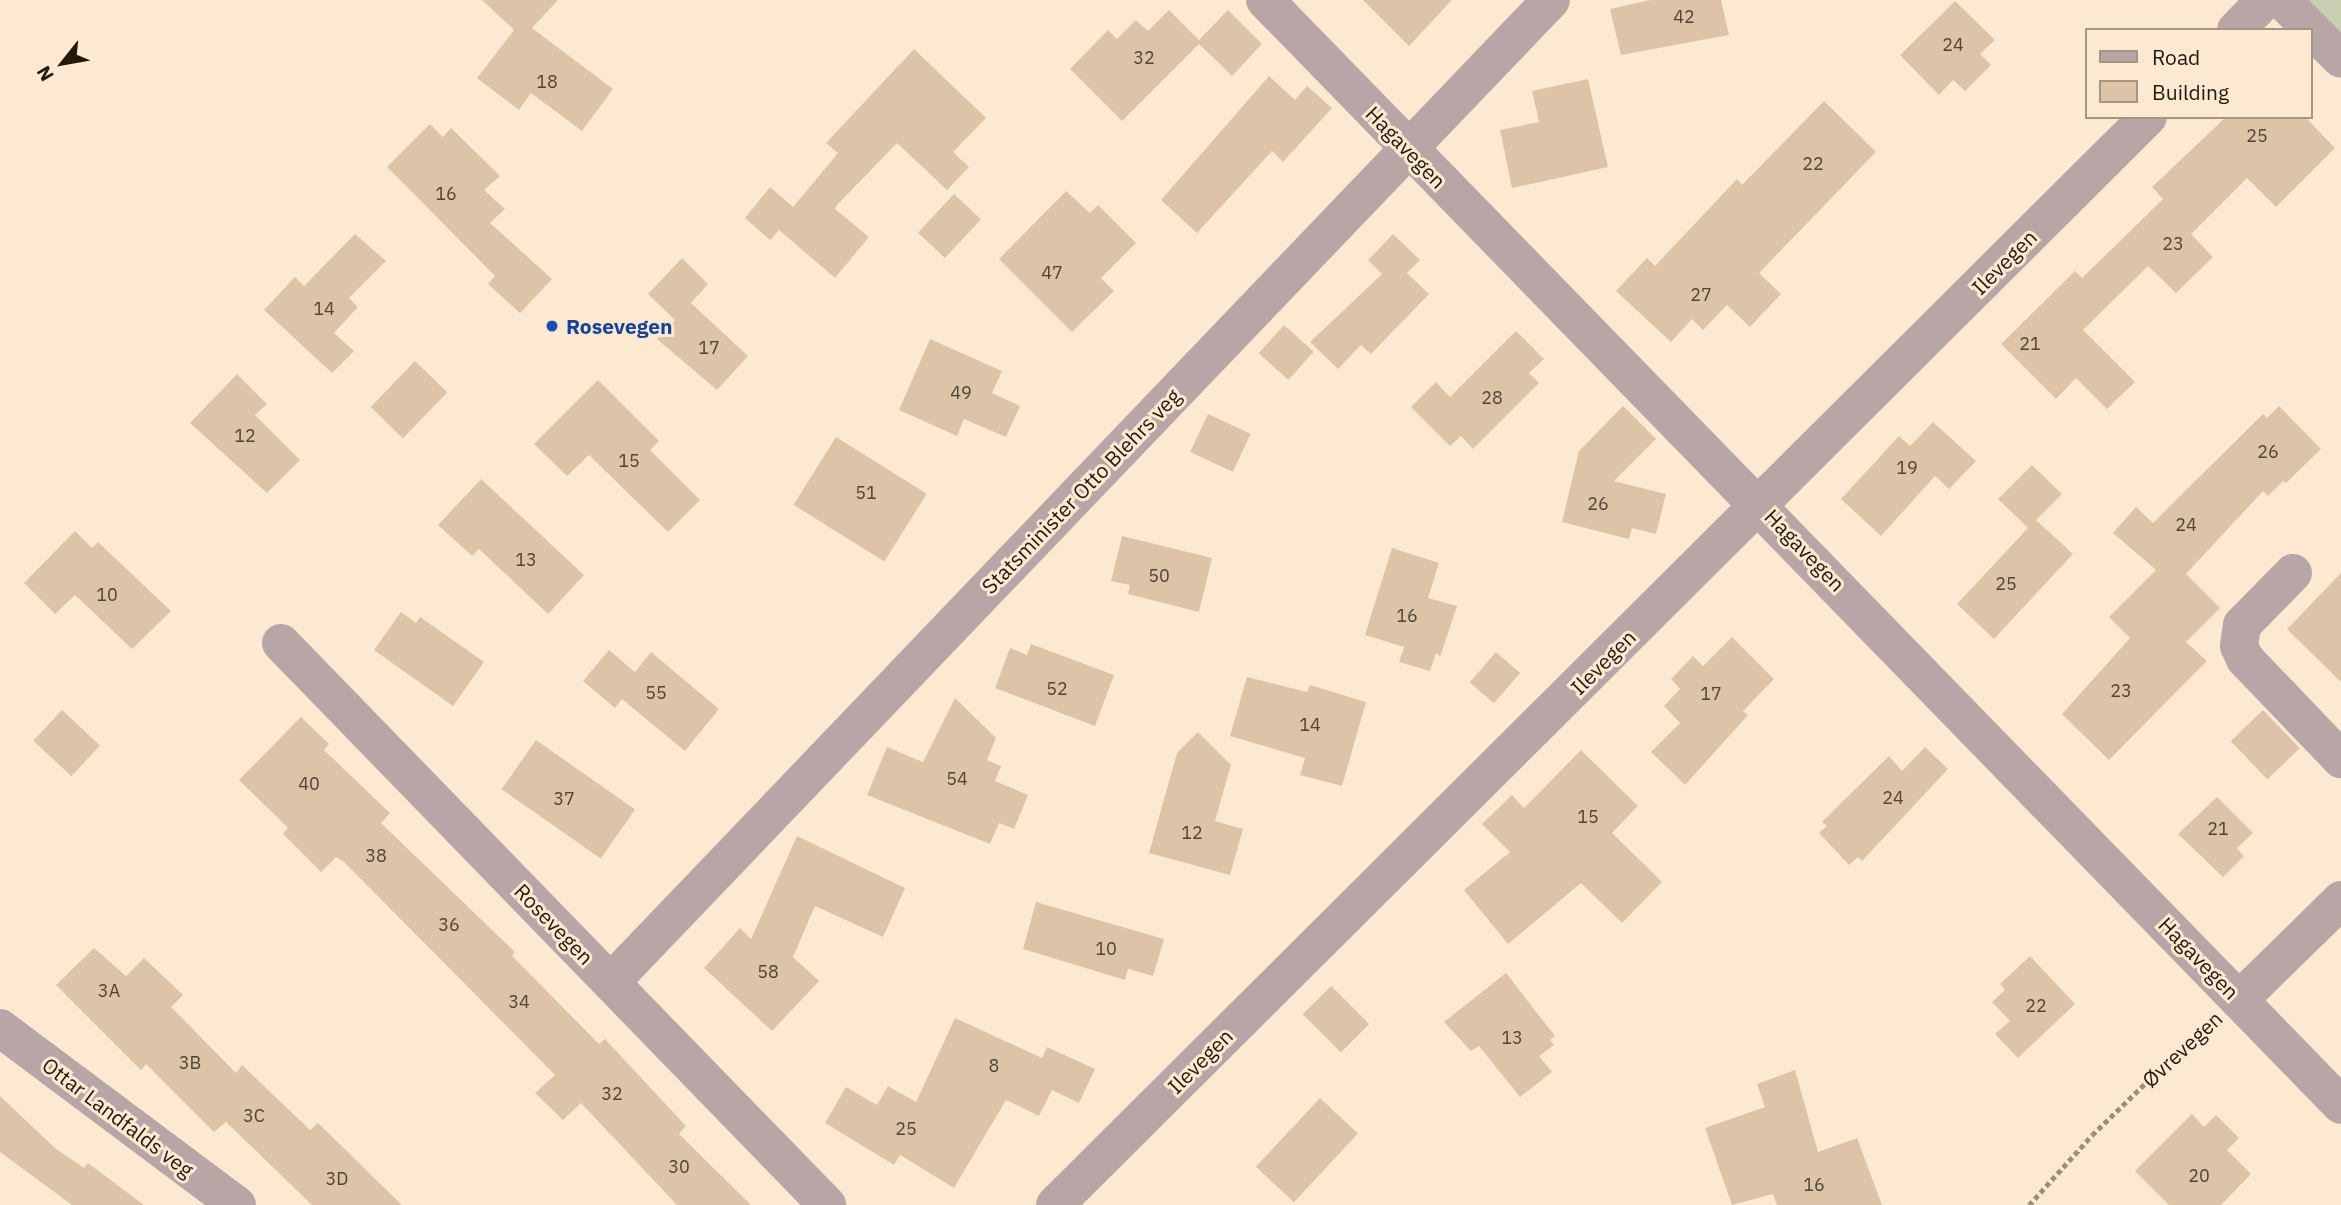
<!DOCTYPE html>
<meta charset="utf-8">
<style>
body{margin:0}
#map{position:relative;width:2341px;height:1205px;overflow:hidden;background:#fde9d2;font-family:"IBM Plex Sans",sans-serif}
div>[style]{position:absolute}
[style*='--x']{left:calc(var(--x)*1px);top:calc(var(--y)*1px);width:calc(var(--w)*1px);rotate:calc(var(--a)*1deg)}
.green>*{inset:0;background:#c9d0b2}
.building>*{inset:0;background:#ddc4a9;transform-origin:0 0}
.path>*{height:4.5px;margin-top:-2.25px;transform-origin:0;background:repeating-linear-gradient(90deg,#9d8e7c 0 5px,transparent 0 8.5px)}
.street>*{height:38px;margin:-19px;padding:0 19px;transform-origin:19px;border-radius:19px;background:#b7a6a5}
.dots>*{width:19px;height:19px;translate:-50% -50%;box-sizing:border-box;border:4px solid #fde9d2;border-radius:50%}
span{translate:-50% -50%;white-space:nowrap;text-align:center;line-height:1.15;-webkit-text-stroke:6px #fde9d2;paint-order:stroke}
.number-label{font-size:18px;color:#504435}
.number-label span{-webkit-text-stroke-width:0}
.street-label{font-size:21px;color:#21190e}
.transit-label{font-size:21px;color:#164399;font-weight:700}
.left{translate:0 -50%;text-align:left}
.legend{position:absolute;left:2085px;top:28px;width:228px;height:91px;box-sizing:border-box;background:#fde9d2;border:2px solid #a59684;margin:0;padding:9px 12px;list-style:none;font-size:21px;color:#21190e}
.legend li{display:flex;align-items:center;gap:14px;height:35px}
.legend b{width:35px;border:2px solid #a59684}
.north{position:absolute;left:28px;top:28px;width:70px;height:70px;-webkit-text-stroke:5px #fde9d2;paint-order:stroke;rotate:239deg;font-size:19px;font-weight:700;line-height:28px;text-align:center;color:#21190e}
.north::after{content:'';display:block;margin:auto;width:24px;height:32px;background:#21190e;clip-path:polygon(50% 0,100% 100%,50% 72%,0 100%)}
</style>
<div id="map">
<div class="green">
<div style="clip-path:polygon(2274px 0,2341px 0,2341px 54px)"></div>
</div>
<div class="building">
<div style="clip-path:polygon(482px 0,558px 0,532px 28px,613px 89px,582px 131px,531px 93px,519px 110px,477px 78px,514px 30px)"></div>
<div style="clip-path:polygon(1363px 0,1452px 0,1409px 46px)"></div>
<div style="clip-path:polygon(1650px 0,1721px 0,1729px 35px,1621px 55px,1610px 9px)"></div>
<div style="clip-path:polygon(1955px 1px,1995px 40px,1980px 54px,1991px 65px,1965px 91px,1953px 80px,1939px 95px,1900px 55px)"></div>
<div style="clip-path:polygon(1169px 10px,1199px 40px,1228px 10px,1262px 44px,1232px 76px,1199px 44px,1122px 121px,1070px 69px,1108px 30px,1117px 39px,1136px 20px,1148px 31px)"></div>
<div style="clip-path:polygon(914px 49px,986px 118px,953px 152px,969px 167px,947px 190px,897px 143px,837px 205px,835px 209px,869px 237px,835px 278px,779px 230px,770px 240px,745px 218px,770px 187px,793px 207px,838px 153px,826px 143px)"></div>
<div style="clip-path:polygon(1269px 76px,1295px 100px,1307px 86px,1332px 108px,1283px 162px,1272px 151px,1197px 233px,1161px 200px)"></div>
<div style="clip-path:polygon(1588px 79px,1608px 167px,1512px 188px,1500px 130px,1539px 122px,1532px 91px)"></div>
<div style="clip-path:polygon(1824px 101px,1876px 152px,1759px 273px,1781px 294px,1750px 327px,1727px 305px,1703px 330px,1692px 319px,1671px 342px,1616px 291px,1647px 258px,1655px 266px,1737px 179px,1742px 185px)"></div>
<div style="clip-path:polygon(2226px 117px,2305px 117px,2335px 148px,2276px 207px,2247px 178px,2191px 234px,2213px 257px,2176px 293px,2148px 266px,2083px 330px,2135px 382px,2107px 409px,2076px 378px,2056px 399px,2001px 344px,2075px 271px,2082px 278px,2163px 199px,2152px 187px)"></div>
<div style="clip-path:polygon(430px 124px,443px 137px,451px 128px,500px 176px,484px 190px,505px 209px,490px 223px,552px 279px,520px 313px,488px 284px,495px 276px,387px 167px)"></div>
<div style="clip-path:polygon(1066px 191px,1090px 213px,1098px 205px,1136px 243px,1101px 278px,1114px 291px,1072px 332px,999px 259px)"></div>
<div style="left:954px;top:194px;width:37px;height:53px;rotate:43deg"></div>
<div style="clip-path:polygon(355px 234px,386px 261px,349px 298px,358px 307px,334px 333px,354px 351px,332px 373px,264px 310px,295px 277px,304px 286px)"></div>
<div style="clip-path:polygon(1393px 234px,1420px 260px,1407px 273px,1429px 294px,1371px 354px,1361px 345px,1338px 369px,1310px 342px,1382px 274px,1368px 260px)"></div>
<div style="clip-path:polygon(682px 258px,708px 284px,691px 303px,748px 356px,717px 390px,657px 339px,675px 320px,648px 294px)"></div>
<div style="left:1284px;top:325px;width:40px;height:38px;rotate:42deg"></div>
<div style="clip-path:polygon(1516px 331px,1544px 359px,1529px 373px,1539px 383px,1473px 449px,1461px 436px,1450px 446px,1411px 407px,1436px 382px,1450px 397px)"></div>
<div style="clip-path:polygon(930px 339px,1002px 371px,992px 393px,1020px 406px,1006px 437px,964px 419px,957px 436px,899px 410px)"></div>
<div style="left:415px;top:361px;width:45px;height:64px;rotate:44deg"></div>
<div style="clip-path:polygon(237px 374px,267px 404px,255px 415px,300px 460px,267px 493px,190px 423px)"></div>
<div style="clip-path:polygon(598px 380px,659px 441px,650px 450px,700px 500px,668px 532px,589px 455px,567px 476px,534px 444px)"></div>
<div style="clip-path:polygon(1623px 406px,1656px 439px,1614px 481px,1666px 494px,1656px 534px,1632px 528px,1629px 539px,1562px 522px,1579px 451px)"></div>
<div style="clip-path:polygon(2279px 406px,2321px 449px,2286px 483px,2283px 481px,2268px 496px,2263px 491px,2186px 574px,2220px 608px,2186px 642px,2207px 661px,2109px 760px,2062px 714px,2130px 638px,2109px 617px,2156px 570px,2113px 533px,2136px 507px,2153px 523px,2263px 414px,2267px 418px)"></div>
<div style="left:1208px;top:414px;width:47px;height:42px;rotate:25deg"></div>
<div style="clip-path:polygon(1933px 422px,1976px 461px,1949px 489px,1935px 476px,1881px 536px,1841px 499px,1899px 436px,1910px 446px)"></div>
<div style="left:836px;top:437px;width:107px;height:80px;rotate:32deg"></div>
<div style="clip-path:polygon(2032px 465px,2062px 494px,2036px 520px,2073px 554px,1994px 639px,1957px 604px,2028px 528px,1998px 499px)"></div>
<div style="clip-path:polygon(481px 479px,584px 575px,548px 614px,479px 549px,472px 556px,438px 525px)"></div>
<div style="clip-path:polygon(75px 531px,92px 548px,98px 542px,171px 611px,132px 649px,75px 595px,55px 614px,24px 583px)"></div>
<div style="clip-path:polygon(1122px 536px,1212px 558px,1199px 612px,1128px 594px,1130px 585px,1111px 581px)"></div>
<div style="clip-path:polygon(1392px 548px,1439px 563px,1428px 598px,1457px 606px,1440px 657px,1436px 653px,1430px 671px,1399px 662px,1404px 647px,1365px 635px)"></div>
<div style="clip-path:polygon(2341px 573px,2341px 682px,2287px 629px)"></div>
<div style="clip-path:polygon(401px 612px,416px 623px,420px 617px,484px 662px,453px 706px,374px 650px)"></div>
<div style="clip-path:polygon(1732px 637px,1774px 679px,1743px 711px,1748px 715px,1685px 785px,1651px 752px,1680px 723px,1664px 706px,1680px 689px,1671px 679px,1693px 656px,1703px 666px)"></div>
<div style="clip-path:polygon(1031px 644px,1114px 675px,1095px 726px,995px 688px,1010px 648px,1027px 655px)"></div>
<div style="clip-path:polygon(609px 650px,635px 672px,651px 652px,719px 709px,685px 751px,622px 699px,615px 708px,583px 681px)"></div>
<div style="left:1496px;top:652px;width:32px;height:40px;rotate:41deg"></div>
<div style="clip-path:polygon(1247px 677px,1307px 692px,1310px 685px,1366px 702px,1342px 786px,1300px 775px,1305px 758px,1230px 736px)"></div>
<div style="clip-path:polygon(955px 698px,996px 738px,987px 760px,1001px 766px,995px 781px,1028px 795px,1014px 829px,999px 823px,990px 844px,867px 795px,887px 747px,923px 762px)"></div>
<div style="left:62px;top:710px;width:52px;height:42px;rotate:43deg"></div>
<div style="left:2263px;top:710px;width:53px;height:45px;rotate:46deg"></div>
<div style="clip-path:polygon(301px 717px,329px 744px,324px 750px,390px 813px,381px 823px,515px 952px,512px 956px,599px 1044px,605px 1039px,686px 1126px,679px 1134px,751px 1205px,677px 1205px,581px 1103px,563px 1120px,535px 1093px,555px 1075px,344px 862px,336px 857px,321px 872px,283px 834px,288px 828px,239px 780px)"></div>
<div style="clip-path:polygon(1198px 732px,1231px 765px,1215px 821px,1243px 829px,1230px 875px,1149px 853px,1177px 753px)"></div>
<div style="left:536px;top:740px;width:121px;height:60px;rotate:35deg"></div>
<div style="clip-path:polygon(1925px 747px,1948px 769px,1862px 861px,1858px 857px,1849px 865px,1819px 833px,1827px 826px,1822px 822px,1889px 756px,1902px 771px)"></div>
<div style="clip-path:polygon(1581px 750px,1638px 806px,1612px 833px,1662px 882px,1622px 923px,1581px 883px,1508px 944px,1464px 890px,1510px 852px,1482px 824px,1512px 795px,1524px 808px)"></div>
<div style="clip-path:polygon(2217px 797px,2253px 833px,2237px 848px,2244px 856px,2223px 877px,2178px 834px)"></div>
<div style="clip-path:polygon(797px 836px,905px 888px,883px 937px,815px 906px,793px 957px,819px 981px,772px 1031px,704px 968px,740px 928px,751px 939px)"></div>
<div style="clip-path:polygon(1036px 902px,1164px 939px,1153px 976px,1128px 969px,1125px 980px,1023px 949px)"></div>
<div style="clip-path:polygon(94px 948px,126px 976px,144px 958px,183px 995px,171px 1007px,236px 1073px,242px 1065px,310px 1130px,318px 1123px,402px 1205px,312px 1205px,226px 1122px,214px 1132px,146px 1064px,141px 1070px,56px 985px)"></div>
<div style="clip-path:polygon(2030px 956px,2075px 1004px,2018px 1058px,1995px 1034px,2010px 1021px,1992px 1002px,2005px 990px,2000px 984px)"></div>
<div style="clip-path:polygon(1506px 973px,1555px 1036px,1550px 1040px,1554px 1045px,1539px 1056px,1552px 1072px,1520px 1097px,1479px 1046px,1471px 1051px,1444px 1022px)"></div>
<div style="left:1331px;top:986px;width:54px;height:40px;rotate:45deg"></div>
<div style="clip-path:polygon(955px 1018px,1042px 1058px,1047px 1047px,1095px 1069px,1079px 1103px,1052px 1090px,1039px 1116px,1006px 1100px,954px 1188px,900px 1155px,894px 1165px,825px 1123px,846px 1087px,877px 1105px,888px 1086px,916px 1102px)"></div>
<div style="clip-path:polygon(1795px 1070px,1818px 1152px,1857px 1138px,1882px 1205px,1777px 1205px,1773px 1194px,1732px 1205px,1705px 1128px,1765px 1107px,1757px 1084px)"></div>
<div style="clip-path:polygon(0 1096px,55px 1148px,84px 1168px,88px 1163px,144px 1205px,72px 1205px,0 1152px)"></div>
<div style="left:1320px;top:1098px;width:52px;height:94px;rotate:43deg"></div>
<div style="clip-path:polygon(2192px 1114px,2204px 1127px,2216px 1115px,2239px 1138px,2227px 1150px,2251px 1174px,2221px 1205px,2169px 1205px,2135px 1171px)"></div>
</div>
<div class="path">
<div style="--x:2029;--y:1205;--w:94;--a:-48"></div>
<div style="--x:2092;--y:1135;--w:161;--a:-44.2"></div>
</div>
<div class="street">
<div style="--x:1265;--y:0;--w:1542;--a:45.76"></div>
<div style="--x:2282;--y:0;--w:83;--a:45"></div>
<div style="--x:2236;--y:30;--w:42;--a:-46"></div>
<div style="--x:2293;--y:573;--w:73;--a:134.4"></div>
<div style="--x:2242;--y:625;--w:21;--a:98"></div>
<div style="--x:2239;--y:646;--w:14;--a:65"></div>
<div style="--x:2245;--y:659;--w:139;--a:46.2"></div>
<div style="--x:281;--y:643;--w:784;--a:45.83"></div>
<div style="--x:611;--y:982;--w:1359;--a:-46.25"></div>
<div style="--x:2239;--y:1000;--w:143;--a:-44.4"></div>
<div style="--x:0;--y:1028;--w:296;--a:36.8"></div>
<div style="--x:1055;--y:1205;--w:1542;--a:-44.87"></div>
</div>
<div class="dots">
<div style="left:552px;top:326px;background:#1a4fb4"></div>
</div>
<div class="number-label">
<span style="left:1684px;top:17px">42</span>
<span style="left:1953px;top:45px">24</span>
<span style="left:1144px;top:58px">32</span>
<span style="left:547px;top:82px">18</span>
<span style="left:2257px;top:136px">25</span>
<span style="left:1813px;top:164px">22</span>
<span style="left:446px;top:194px">16</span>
<span style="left:2173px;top:244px">23</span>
<span style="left:1052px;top:273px">47</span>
<span style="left:1701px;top:295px">27</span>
<span style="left:324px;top:309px">14</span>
<span style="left:2030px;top:344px">21</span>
<span style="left:709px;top:348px">17</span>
<span style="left:961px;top:393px">49</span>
<span style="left:1492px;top:398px">28</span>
<span style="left:245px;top:436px">12</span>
<span style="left:2268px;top:452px">26</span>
<span style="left:629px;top:461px">15</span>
<span style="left:1907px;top:468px">19</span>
<span style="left:866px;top:493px">51</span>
<span style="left:1598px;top:504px">26</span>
<span style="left:2186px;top:525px">24</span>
<span style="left:526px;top:560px">13</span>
<span style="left:1159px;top:576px">50</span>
<span style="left:2006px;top:584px">25</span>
<span style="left:107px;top:595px">10</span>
<span style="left:1407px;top:616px">16</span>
<span style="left:1057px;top:689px">52</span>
<span style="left:2121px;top:691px">23</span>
<span style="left:656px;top:693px">55</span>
<span style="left:1711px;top:694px">17</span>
<span style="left:1310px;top:725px">14</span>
<span style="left:957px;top:779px">54</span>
<span style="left:309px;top:784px">40</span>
<span style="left:1893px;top:798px">24</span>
<span style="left:564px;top:799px">37</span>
<span style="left:1588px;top:817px">15</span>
<span style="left:2218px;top:829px">21</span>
<span style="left:1192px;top:833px">12</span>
<span style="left:376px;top:856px">38</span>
<span style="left:449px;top:925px">36</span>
<span style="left:1106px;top:949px">10</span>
<span style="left:768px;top:972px">58</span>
<span style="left:109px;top:991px">3A</span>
<span style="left:519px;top:1002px">34</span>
<span style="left:2036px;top:1006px">22</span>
<span style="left:1512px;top:1038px">13</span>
<span style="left:190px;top:1063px">3B</span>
<span style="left:994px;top:1066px">8</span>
<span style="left:612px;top:1094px">32</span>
<span style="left:254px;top:1116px">3C</span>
<span style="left:906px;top:1129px">25</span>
<span style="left:679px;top:1167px">30</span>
<span style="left:2199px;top:1176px">20</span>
<span style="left:337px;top:1179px">3D</span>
<span style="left:1814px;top:1185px">16</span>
</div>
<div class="street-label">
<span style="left:1406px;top:147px;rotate:46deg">Hagavegen</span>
<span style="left:2004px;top:262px;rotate:-45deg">Ilevegen</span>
<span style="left:1081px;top:491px;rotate:-46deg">Statsminister Otto Blehrs veg</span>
<span style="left:1805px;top:550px;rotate:46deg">Hagavegen</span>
<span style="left:1603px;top:662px;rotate:-45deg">Ilevegen</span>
<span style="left:554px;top:924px;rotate:46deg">Rosevegen</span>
<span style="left:2199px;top:958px;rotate:46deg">Hagavegen</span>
<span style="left:2182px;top:1049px;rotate:-43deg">Øvrevegen</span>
<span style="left:1200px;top:1061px;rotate:-45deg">Ilevegen</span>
<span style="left:118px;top:1117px;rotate:37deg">Ottar Landfalds veg</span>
</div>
<div class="transit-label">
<span class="left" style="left:566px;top:326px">Rosevegen</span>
</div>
<ul class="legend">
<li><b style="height:9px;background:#b7a6a5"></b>Road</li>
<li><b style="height:19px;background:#ddc4a9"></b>Building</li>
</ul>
<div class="north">N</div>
</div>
